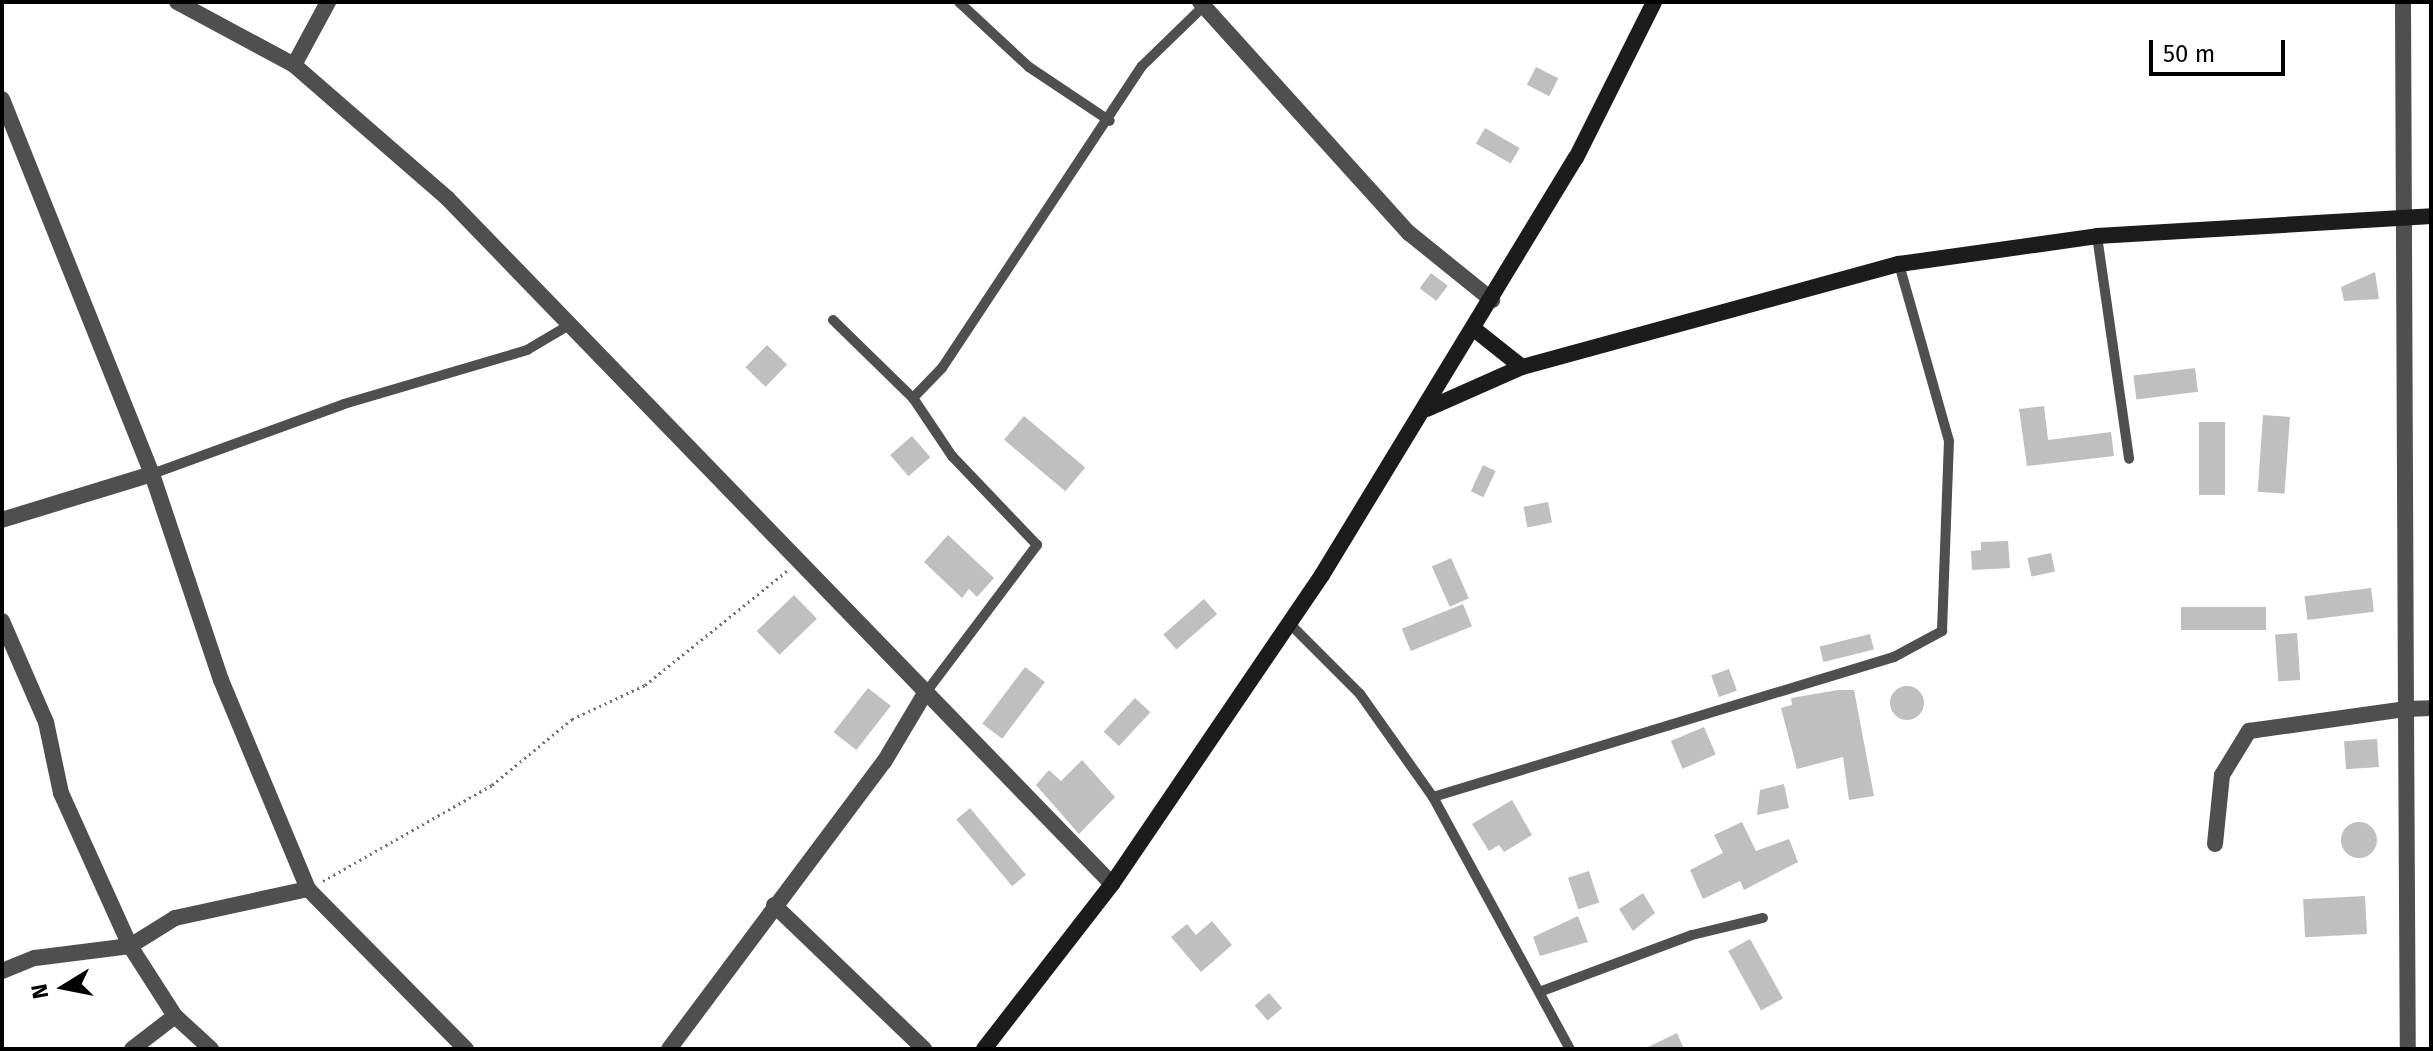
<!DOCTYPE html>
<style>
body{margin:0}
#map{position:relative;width:2433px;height:1051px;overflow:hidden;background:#fff;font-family:"Fira Sans",sans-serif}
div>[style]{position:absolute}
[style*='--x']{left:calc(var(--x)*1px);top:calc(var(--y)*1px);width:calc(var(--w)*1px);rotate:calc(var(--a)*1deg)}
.building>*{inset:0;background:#bfbfbf;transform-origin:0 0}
.round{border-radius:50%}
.path>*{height:3px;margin-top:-1.5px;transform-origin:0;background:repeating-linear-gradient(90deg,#717171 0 2px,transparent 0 6px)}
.lane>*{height:10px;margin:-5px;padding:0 5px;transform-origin:5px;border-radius:5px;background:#4f4f4f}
.street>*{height:16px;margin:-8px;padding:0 8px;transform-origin:8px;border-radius:8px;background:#4f4f4f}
.secondary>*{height:16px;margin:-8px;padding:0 8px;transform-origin:8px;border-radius:8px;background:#1c1c1c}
span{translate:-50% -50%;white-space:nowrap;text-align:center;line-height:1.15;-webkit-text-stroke:7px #fff;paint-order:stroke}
.frame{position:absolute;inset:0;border:4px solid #000;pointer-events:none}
.north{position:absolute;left:24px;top:947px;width:80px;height:80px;-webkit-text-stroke:6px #fff;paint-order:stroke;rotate:260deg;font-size:22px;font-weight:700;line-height:32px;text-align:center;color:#000}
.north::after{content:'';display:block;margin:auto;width:28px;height:36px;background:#000;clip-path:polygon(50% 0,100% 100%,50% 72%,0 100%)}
.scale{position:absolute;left:2149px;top:40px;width:136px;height:36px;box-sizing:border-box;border:4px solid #000;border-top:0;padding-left:10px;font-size:24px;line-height:28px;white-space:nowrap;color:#000;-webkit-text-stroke:6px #fff;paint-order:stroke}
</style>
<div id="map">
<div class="building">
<div style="left:1536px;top:67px;width:25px;height:20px;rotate:27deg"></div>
<div style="left:1485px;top:128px;width:40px;height:18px;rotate:30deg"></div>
<div style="clip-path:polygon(2375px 272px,2379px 299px,2344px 301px,2341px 287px)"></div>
<div style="left:1431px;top:273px;width:21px;height:19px;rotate:37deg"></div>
<div style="left:767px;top:345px;width:28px;height:31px;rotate:44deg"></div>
<div style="left:2195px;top:368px;width:24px;height:62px;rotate:83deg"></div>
<div style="clip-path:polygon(2044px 406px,2048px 440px,2111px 432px,2114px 456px,2027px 466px,2019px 409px)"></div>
<div style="left:2263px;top:415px;width:27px;height:77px;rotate:4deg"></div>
<div style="left:1024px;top:416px;width:80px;height:31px;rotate:40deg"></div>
<div style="left:2199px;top:422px;width:26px;height:73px"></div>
<div style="left:912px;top:436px;width:28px;height:29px;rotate:49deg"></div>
<div style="left:1483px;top:465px;width:14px;height:29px;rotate:25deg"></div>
<div style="left:1548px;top:502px;width:21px;height:25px;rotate:79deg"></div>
<div style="clip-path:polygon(948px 535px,994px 578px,977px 597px,969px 589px,962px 598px,924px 562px)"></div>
<div style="clip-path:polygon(2008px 541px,2010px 568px,1972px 570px,1971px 551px,1981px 550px,1981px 542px)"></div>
<div style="left:2051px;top:553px;width:19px;height:24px;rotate:78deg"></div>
<div style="left:1451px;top:558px;width:44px;height:21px;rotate:66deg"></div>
<div style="left:2371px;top:588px;width:24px;height:67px;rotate:83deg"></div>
<div style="left:794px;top:595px;width:33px;height:52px;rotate:46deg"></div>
<div style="left:1204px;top:599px;width:20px;height:54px;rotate:49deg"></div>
<div style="left:1463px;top:604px;width:24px;height:66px;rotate:68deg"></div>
<div style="left:2266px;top:607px;width:23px;height:85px;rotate:90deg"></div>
<div style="left:2297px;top:633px;width:47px;height:22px;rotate:86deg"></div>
<div style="left:1870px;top:634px;width:16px;height:52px;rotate:76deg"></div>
<div style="left:1025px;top:667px;width:25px;height:71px;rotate:37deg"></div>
<div style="left:1729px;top:669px;width:23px;height:19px;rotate:70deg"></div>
<div class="round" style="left:1890px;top:686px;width:34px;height:34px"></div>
<div style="left:868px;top:688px;width:29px;height:56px;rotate:38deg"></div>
<div style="clip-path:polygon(1838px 690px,1854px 690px,1874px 796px,1849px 800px,1843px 757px,1797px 769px,1781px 708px,1792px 705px,1791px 698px)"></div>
<div style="left:1135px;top:698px;width:21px;height:46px;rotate:43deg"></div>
<div style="left:1704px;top:727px;width:30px;height:36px;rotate:67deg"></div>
<div style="left:2377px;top:739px;width:28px;height:33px;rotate:86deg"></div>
<div style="clip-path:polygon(1082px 760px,1115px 797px,1079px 834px,1036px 785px,1049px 770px,1061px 781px)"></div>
<div style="clip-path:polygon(1784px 784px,1789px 808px,1757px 815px,1760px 790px)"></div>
<div style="clip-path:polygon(1512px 800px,1532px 835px,1504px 852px,1499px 845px,1489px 851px,1472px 824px)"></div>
<div style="left:970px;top:808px;width:87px;height:18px;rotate:50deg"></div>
<div class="round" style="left:2341px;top:822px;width:36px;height:36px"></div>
<div style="clip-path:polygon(1742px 822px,1756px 851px,1789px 839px,1798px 862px,1744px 890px,1740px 881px,1703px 899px,1690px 870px,1723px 853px,1714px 835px)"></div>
<div style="left:1589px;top:871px;width:33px;height:22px;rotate:72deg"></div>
<div style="clip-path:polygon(1643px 893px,1655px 913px,1633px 931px,1619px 909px)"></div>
<div style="left:2365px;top:896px;width:38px;height:62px;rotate:87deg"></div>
<div style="clip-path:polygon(1578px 916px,1588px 942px,1540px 956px,1533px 937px)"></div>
<div style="clip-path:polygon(1212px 921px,1232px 945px,1201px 972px,1171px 937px,1187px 924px,1196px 935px)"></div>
<div style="left:1750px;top:939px;width:68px;height:25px;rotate:61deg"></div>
<div style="left:1269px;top:993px;width:20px;height:19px;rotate:49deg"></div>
<div style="clip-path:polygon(1677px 1033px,1684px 1049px,1644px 1049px)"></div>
</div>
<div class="path">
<div style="--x:323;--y:881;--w:194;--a:-29.6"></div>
<div style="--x:492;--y:785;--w:104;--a:-39.5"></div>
<div style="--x:572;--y:719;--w:81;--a:-25"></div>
<div style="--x:645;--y:685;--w:182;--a:-38.8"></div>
</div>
<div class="lane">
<div style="--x:959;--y:2;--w:96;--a:42.9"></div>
<div style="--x:1029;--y:67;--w:97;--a:33.7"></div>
<div style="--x:2097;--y:236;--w:225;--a:81.8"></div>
<div style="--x:833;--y:320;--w:112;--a:44.3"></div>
<div style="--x:152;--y:474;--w:204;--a:-20"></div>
<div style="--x:344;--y:404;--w:191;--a:-16.4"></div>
<div style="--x:527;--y:350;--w:51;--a:-30.6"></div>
<div style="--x:1290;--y:624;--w:99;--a:45"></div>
<div style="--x:1360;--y:694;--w:126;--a:54.7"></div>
<div style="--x:1433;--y:797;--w:287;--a:61.5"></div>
<div style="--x:924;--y:695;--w:188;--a:-53"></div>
<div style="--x:1037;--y:545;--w:123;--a:-133.7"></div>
<div style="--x:952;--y:456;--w:70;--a:-123.9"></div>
<div style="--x:913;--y:398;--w:42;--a:-46"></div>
<div style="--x:942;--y:368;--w:362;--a:-56.5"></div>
<div style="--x:1142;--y:66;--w:86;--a:-44.1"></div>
<div style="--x:1433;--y:797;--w:482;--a:-16.9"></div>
<div style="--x:1894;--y:657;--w:55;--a:-28.4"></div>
<div style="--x:1942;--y:631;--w:190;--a:-87.9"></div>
<div style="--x:1949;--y:441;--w:184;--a:-105.8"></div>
<div style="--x:1542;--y:991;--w:160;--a:-20.5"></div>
<div style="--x:1692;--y:935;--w:73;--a:-13.5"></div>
</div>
<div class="street">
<div style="--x:177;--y:2;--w:133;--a:28.3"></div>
<div style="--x:294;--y:65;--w:204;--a:41"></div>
<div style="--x:448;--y:199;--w:954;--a:45.89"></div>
<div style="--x:1200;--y:2;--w:312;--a:47.9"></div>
<div style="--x:1409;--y:233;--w:107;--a:38.9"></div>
<div style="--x:2403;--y:2;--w:707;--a:89.76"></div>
<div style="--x:2406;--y:709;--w:25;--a:-2"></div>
<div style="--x:294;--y:65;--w:72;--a:-61.6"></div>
<div style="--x:2;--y:99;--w:404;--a:68.2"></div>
<div style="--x:152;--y:474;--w:157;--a:163"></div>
<div style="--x:152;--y:474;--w:217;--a:71.5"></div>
<div style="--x:221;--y:680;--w:226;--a:67.4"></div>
<div style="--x:308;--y:889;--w:225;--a:45.4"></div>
<div style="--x:2;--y:621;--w:110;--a:66.5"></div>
<div style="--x:46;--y:722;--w:73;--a:78.1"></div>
<div style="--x:61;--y:793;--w:168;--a:65.7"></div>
<div style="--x:130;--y:946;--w:53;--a:-31.9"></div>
<div style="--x:175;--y:918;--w:136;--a:-12.3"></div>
<div style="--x:2215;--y:844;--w:69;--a:-84.2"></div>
<div style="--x:2222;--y:775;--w:52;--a:-58.5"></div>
<div style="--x:2249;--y:731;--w:159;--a:-8"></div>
<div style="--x:2406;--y:709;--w:340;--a:89.7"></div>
<div style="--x:774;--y:905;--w:208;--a:43.8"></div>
<div style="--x:2;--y:971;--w:35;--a:-22"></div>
<div style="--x:35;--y:958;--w:96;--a:-7.2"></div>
<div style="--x:130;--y:946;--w:83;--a:57.3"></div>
<div style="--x:175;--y:1016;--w:49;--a:42.5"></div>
<div style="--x:132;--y:1049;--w:54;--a:-37.5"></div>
<div style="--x:669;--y:1049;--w:359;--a:-53.2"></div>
<div style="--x:884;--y:762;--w:78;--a:-59.2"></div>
</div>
<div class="secondary">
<div style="--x:1474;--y:329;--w:61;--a:38.4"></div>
<div style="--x:1427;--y:409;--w:104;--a:-23.9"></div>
<div style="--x:1522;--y:367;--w:391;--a:-15.3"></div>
<div style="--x:1899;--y:264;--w:200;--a:-8"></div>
<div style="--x:2097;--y:236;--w:335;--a:-3.4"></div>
<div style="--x:984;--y:1049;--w:209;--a:-52.2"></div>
<div style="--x:1112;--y:884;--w:374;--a:-55.8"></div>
<div style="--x:1322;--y:575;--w:488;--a:-58.7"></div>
<div style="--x:1576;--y:158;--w:174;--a:-63.4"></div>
</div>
<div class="frame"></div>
<div class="north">N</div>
<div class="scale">50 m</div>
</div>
